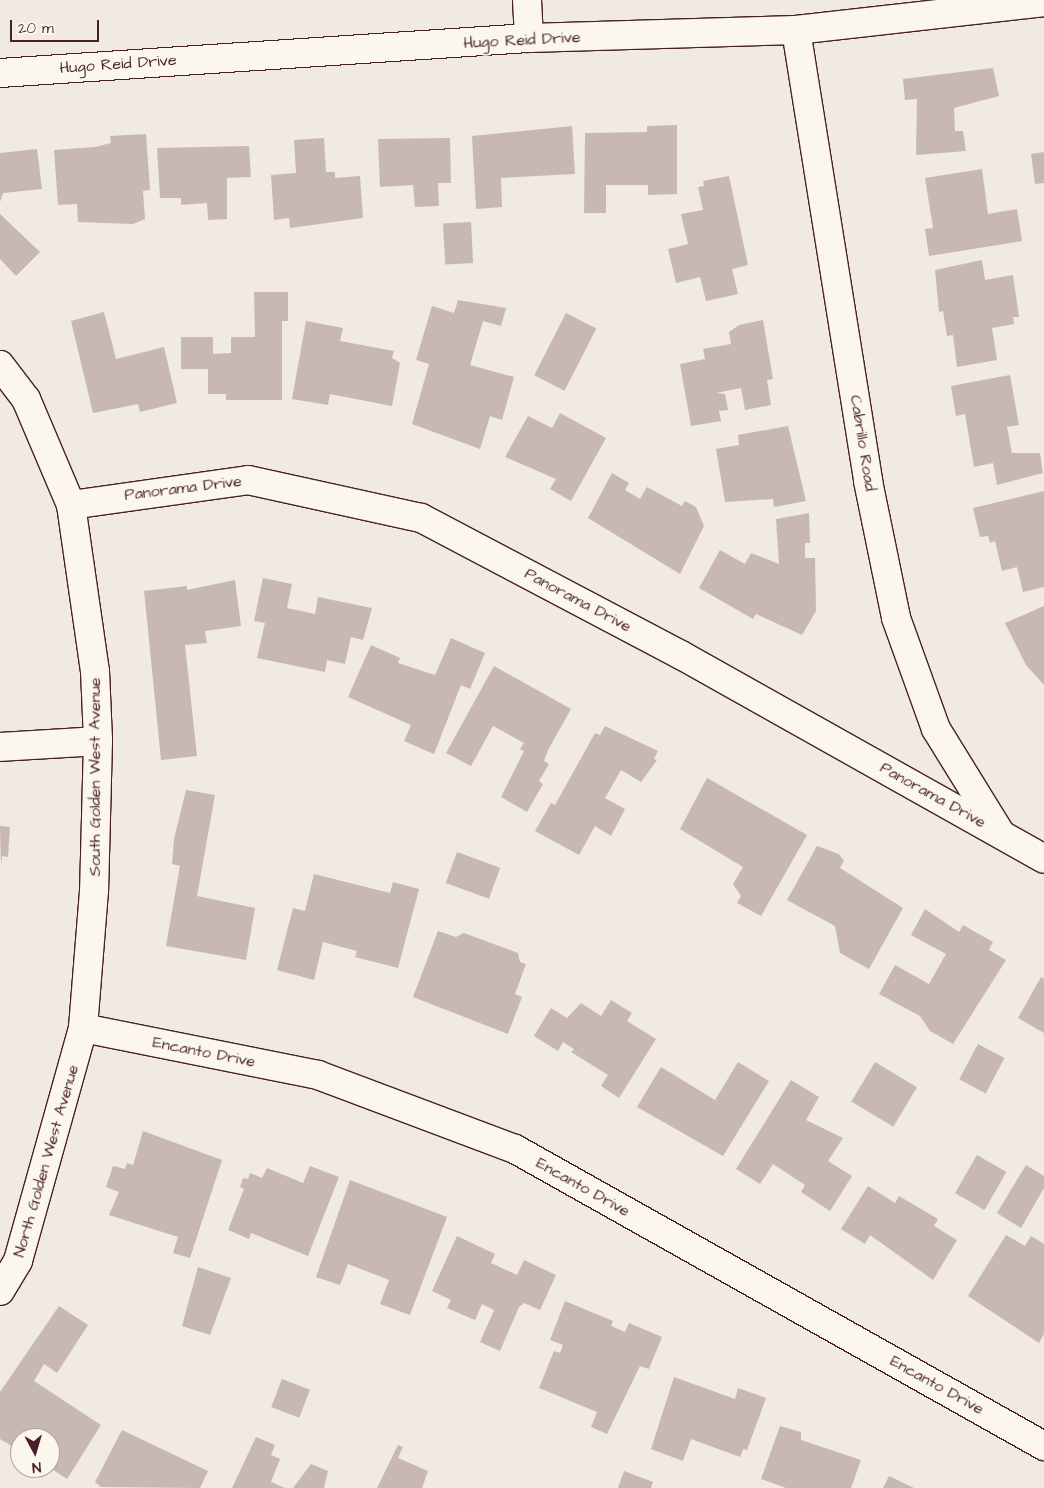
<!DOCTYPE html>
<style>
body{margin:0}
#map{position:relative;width:1044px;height:1488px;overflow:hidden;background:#f0eae0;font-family:"Architects Daughter",sans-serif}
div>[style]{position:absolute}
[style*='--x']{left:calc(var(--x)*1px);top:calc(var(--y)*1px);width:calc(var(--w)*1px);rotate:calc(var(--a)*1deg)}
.building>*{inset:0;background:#c8b8b3;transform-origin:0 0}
.roads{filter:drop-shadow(1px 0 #4a1f2b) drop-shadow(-1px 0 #4a1f2b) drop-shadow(0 1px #4a1f2b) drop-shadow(0 -1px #4a1f2b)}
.minor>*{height:28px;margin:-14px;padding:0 14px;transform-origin:14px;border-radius:14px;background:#fbf7ec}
span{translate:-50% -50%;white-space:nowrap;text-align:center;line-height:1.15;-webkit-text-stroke:4px #fbf7ec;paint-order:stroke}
.street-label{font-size:16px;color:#4a1f2b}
.north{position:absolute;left:10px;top:1428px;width:50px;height:50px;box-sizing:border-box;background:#fbf7ec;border:1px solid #b4a19f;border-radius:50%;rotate:174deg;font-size:14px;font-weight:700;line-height:20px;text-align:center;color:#4a1f2b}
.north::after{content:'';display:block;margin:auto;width:18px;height:22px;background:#4a1f2b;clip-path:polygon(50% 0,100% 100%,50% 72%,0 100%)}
.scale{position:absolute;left:10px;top:20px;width:89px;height:22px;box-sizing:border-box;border:2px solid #4a1f2b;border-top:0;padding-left:6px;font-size:15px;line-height:18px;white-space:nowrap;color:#4a1f2b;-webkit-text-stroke:4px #fbf7ec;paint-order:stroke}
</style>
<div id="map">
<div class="building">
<div style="clip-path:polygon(993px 68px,999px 96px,954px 108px,955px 131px,963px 131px,966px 151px,916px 155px,917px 99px,905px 100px,903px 79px)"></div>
<div style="clip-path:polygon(677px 125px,677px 194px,648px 195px,648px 185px,606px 185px,606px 213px,584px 213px,585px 133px,647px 132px,647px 126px)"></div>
<div style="clip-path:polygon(572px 126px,575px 174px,501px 178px,502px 207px,476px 209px,472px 136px)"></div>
<div style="clip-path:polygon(146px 134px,150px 190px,143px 191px,145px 219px,133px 224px,78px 222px,77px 204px,58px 205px,54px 150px,95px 147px,111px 143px,110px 136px)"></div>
<div style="clip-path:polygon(324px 138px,326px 172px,335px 172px,335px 178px,360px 176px,363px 218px,290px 228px,289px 218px,274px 220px,271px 175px,296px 173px,294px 140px)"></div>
<div style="clip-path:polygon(450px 138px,451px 183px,438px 183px,439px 206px,415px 207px,413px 185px,380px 187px,378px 139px)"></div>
<div style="clip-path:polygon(249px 146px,251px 177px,227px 178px,227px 219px,208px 220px,207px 203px,181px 205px,181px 198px,160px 198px,157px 148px)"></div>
<div style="clip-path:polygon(37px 149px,42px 189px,3px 193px,0 202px,0 153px)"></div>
<div style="clip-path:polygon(1044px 152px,1044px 183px,1035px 184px,1031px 154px)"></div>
<div style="clip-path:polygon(982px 169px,988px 214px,1017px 209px,1022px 241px,929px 256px,925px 229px,933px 228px,925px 178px)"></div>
<div style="clip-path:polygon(729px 176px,748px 265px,732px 269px,738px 294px,706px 301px,700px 277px,676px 283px,668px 249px,688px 244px,681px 214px,703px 210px,698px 187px,704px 186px,703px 181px)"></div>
<div style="clip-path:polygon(0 214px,40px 252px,16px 276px,0 259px)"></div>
<div style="left:471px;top:222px;width:41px;height:28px;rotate:87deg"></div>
<div style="clip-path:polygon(982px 260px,985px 280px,1013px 275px,1019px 317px,1013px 317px,1014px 324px,992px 328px,997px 360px,957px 367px,953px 335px,947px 336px,943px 311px,939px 312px,935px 270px)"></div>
<div style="clip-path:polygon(254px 292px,288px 292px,288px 321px,282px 321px,282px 400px,226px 400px,226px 394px,208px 394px,208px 369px,181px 369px,181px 337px,213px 337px,213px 354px,231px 353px,231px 337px,255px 337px)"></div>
<div style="clip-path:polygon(458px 300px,506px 308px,501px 326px,483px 321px,470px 365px,514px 377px,502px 420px,490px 416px,480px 449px,412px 424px,429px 364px,416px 360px,432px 306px,454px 313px)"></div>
<div style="clip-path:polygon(104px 312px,116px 359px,164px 347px,177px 403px,140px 412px,138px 404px,93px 413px,71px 321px)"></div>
<div style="left:566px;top:313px;width:34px;height:70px;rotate:27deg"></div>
<div style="clip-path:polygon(763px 320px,773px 379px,767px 380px,771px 405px,745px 410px,741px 388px,716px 393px,725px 394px,728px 410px,719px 411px,721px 421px,691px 426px,680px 364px,705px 359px,703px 349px,731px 344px,729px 332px,739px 325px)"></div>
<div style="clip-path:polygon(306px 321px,343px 328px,340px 341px,394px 351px,392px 358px,400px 363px,392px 406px,330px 394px,328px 405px,292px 399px)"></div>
<div style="clip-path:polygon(1010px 375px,1019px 425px,1007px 427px,1012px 453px,1040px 453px,1043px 473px,997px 485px,993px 463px,974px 467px,965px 414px,956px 416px,951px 386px)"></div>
<div style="clip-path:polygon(560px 413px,606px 438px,571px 501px,550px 489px,556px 479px,505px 457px,528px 416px,552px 428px)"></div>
<div style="clip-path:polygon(788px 426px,806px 501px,774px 507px,773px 499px,725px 502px,716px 449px,739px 445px,738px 435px)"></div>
<div style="clip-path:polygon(612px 473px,629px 483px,625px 490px,640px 499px,647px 487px,682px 506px,685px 501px,696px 507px,704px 526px,680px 574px,588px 518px)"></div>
<div style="clip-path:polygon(1044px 491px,1044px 587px,1023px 592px,1017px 567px,1002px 571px,995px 541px,990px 543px,988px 536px,980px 537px,973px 508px)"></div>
<div style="clip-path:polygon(809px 513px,810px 543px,805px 543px,805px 558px,815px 558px,816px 611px,802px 635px,756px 614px,753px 619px,699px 588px,720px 550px,745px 564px,751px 553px,779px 564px,776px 519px)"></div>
<div style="clip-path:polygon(263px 578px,292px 584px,287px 608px,315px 614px,318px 597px,372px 608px,363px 640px,351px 637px,345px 664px,327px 660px,325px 672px,257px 658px,265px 623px,254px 621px)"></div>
<div style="clip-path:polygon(235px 580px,241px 626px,205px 631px,207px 643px,185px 645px,197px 756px,161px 760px,144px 591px,187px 586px,187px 590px)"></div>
<div style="clip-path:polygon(1044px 606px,1044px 685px,1026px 665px,1005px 623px)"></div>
<div style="clip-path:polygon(451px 638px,485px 653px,470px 689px,461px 685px,434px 754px,404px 741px,411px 725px,348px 697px,371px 645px,400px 658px,398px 663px,435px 675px)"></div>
<div style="clip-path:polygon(494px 666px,571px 709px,548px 750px,544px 761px,549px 764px,539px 781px,543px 784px,527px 812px,501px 797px,524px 751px,520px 749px,524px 743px,493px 726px,471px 766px,446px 753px)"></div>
<div style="clip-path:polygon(605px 726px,658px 751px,654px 759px,657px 760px,641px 782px,621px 770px,605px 798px,625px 809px,611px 836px,595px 826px,579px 855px,535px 831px,551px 803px,555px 805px,595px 733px,600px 735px)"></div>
<div style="clip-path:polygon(707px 778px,807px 835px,761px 916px,737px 903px,741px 896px,733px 884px,743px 867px,680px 829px)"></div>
<div style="clip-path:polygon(186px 790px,215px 795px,197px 896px,255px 908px,246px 960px,166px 946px,180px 866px,172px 864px,174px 839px)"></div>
<div style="clip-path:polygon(0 826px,10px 827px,8px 857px,2px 856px,1px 867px)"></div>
<div style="clip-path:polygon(817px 846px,839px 854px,844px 861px,840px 868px,903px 908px,869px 969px,840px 953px,835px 926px,787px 900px)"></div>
<div style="left:457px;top:852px;width:46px;height:33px;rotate:20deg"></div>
<div style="clip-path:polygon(314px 874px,390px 893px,393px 882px,419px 889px,398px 968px,355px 957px,357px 951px,323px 942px,314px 980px,277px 970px,293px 908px,305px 911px)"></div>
<div style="clip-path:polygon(925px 909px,959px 932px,963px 925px,993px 942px,989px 950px,1006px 960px,953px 1044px,930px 1031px,920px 1016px,879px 994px,895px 965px,929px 984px,946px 954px,911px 935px)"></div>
<div style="clip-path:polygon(438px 931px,456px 937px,464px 933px,518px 953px,520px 962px,526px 964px,515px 994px,522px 997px,508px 1034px,413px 997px)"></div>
<div style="clip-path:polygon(1041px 977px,1044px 979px,1044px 1033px,1018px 1018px)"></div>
<div style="clip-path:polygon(611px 1000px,632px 1013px,627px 1021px,656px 1039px,619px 1098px,601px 1086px,608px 1075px,571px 1052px,574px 1049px,563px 1042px,558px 1051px,534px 1036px,551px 1008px,567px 1018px,581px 1003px,601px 1016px)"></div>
<div style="left:978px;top:1044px;width:30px;height:40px;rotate:28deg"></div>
<div style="clip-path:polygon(738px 1062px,769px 1081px,723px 1156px,637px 1107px,661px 1067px,715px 1100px)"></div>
<div style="left:875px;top:1062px;width:49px;height:46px;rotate:31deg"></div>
<div style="clip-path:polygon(791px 1080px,819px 1097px,806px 1120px,843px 1138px,828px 1161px,852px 1176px,830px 1211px,801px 1192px,805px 1185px,773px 1164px,760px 1184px,736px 1169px)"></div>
<div style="clip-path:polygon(143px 1131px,222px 1160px,190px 1258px,173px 1253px,178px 1237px,109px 1215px,119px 1192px,106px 1187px,113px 1166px,125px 1169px,127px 1163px,133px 1165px)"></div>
<div style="left:977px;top:1155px;width:34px;height:44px;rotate:30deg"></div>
<div style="clip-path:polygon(1026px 1165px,1044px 1176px,1044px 1188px,1021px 1228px,997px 1213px)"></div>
<div style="clip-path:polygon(310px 1166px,339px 1177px,308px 1256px,251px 1233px,249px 1239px,228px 1230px,244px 1189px,240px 1187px,243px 1178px,248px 1179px,250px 1173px,262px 1178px,267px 1168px,303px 1183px)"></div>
<div style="clip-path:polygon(350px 1180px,447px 1217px,410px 1315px,380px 1304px,389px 1280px,348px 1264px,340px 1285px,316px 1277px)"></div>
<div style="clip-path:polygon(868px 1186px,895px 1203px,899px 1196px,938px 1219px,934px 1226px,957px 1240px,933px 1280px,870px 1235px,865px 1244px,841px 1229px)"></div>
<div style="clip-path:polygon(1006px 1235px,1025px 1246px,1031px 1236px,1044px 1244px,1044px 1334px,1039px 1343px,968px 1296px)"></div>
<div style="clip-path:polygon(457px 1236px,495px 1254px,491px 1263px,517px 1275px,524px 1260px,556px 1275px,540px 1310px,524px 1303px,519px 1307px,500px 1351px,480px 1342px,494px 1310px,482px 1304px,475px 1320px,447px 1308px,451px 1300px,432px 1291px)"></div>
<div style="clip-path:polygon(198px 1267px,231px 1278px,210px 1335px,182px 1326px)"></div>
<div style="clip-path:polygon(565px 1301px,613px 1321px,611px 1326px,625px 1332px,629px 1323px,662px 1337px,649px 1369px,640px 1366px,607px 1434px,591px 1427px,597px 1412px,539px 1388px,554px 1351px,560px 1353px,563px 1345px,550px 1340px)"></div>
<div style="clip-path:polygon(59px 1306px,88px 1325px,57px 1373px,44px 1364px,34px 1381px,101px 1425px,67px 1479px,50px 1468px,50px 1438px,20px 1438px,17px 1449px,0 1439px,0 1392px)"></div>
<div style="clip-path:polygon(674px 1377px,735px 1399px,738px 1388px,766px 1398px,747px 1450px,743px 1449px,740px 1457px,691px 1439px,683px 1461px,651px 1449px)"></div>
<div style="left:282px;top:1379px;width:30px;height:30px;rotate:21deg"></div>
<div style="clip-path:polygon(780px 1426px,801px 1432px,801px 1440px,861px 1460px,851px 1488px,786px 1488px,761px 1479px)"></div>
<div style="clip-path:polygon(122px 1430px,208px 1471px,200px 1488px,101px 1487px,95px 1482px)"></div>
<div style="clip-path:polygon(256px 1437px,275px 1445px,271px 1455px,280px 1459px,271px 1482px,285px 1488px,232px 1488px)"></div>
<div style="clip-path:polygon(398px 1445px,403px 1447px,398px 1458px,428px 1471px,422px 1488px,377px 1488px)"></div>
<div style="clip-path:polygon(311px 1464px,328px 1471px,324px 1488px,293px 1488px)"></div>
<div style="clip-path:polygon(624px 1471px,653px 1482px,651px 1488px,618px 1488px)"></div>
<div style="clip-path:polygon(889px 1476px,914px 1488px,883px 1488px)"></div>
</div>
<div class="roads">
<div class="minor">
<div style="--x:527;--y:0;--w:38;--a:87"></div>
<div style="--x:796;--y:30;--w:457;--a:80.9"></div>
<div style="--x:868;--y:481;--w:140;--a:78.4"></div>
<div style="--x:896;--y:618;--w:118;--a:70.2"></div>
<div style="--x:936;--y:729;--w:120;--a:58.3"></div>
<div style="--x:0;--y:73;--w:530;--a:-3.79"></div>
<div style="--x:529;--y:38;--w:267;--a:-1.7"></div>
<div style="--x:796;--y:30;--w:250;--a:-6.4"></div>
<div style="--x:0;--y:365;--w:43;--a:52.6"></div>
<div style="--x:26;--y:399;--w:115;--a:67"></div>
<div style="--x:71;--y:505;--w:168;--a:81.8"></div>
<div style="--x:95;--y:671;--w:70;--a:87.5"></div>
<div style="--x:98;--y:741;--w:150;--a:91.5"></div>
<div style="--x:94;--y:891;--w:137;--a:94.6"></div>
<div style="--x:83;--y:1028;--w:242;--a:105.6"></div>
<div style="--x:18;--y:1261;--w:35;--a:121"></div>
<div style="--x:71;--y:505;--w:179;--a:-8"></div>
<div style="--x:248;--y:480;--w:177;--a:12.4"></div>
<div style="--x:421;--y:518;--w:294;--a:27.8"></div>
<div style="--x:681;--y:655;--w:416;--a:29.3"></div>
<div style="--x:0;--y:747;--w:98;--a:-3.5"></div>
<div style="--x:83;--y:1028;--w:240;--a:11.3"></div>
<div style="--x:318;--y:1075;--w:210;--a:20.6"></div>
<div style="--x:515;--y:1149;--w:607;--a:29.31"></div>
</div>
</div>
<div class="street-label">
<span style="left:522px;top:40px;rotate:-3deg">Hugo Reid Drive</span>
<span style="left:118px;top:64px;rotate:-4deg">Hugo Reid Drive</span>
<span style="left:863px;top:443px;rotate:81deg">Cabrillo Road</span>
<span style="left:183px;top:488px;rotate:-7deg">Panorama Drive</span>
<span style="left:578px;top:600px;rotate:28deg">Panorama Drive</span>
<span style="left:95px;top:777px;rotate:-90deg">South Golden West Avenue</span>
<span style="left:933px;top:795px;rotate:29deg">Panorama Drive</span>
<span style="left:204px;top:1052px;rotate:11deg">Encanto Drive</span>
<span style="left:46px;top:1161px;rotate:-74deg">North Golden West Avenue</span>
<span style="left:583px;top:1187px;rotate:29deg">Encanto Drive</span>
<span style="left:937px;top:1385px;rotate:29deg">Encanto Drive</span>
</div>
<div class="north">N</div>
<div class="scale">20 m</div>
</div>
